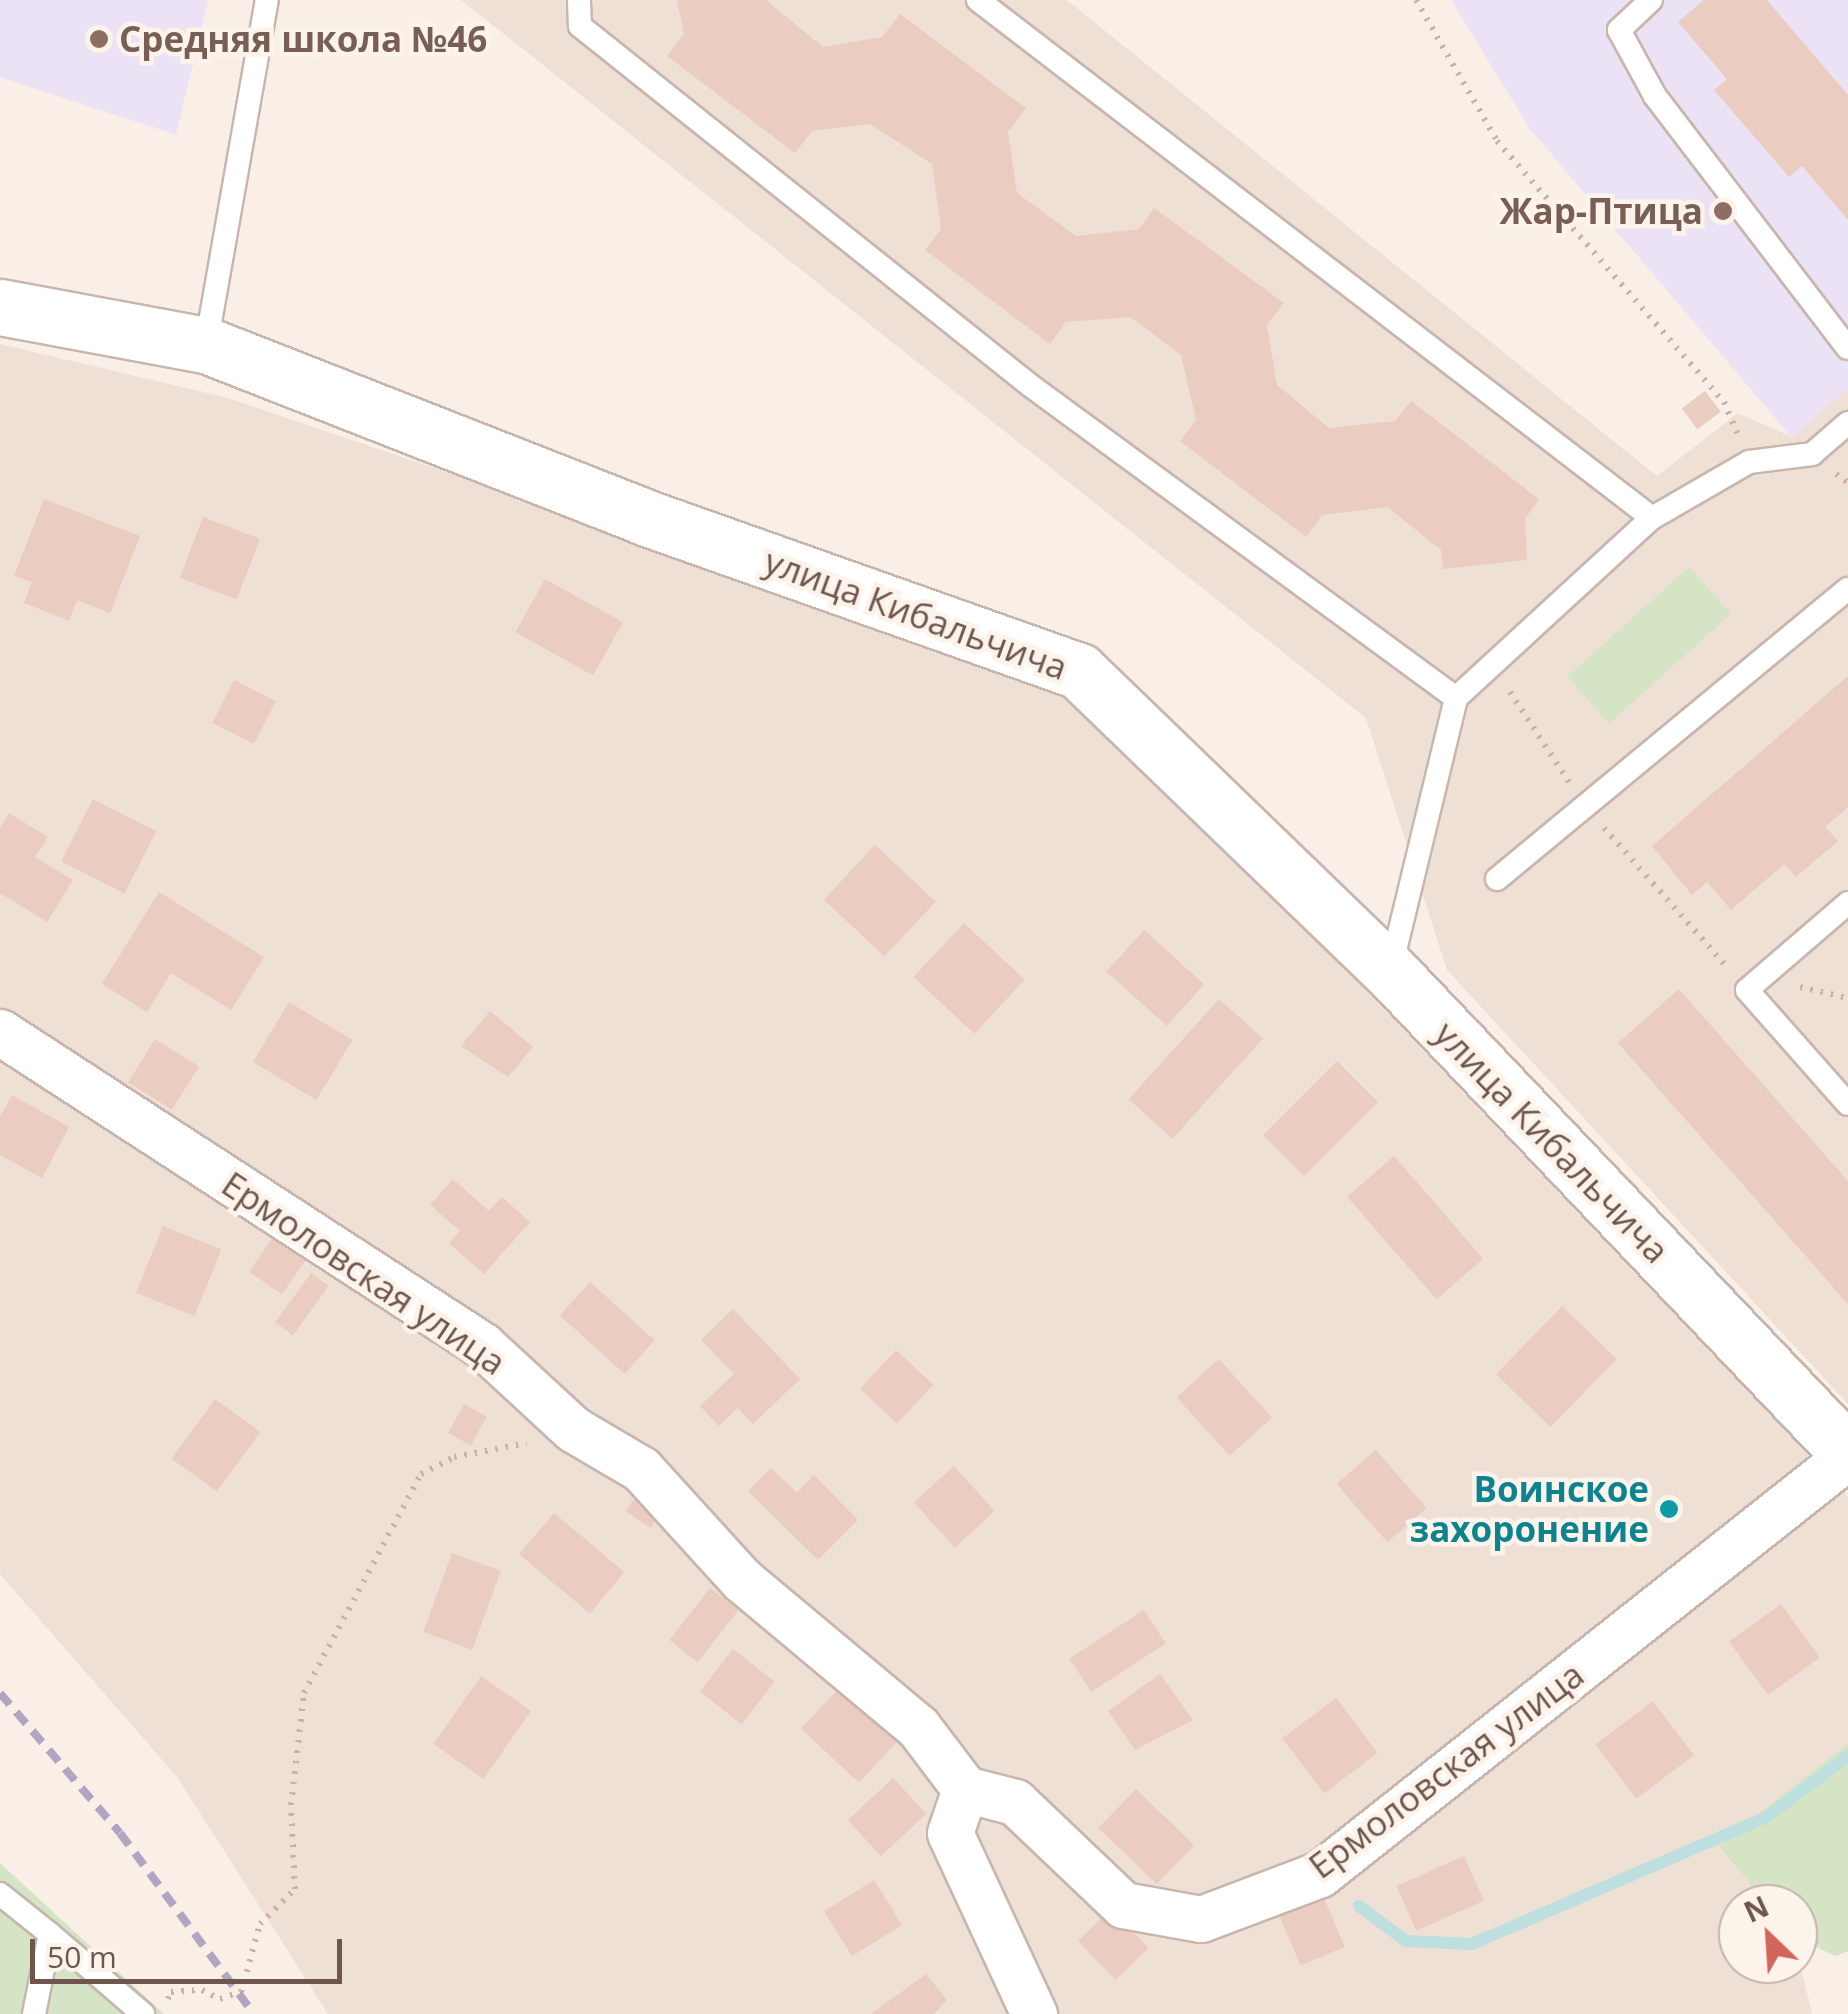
<!DOCTYPE html>
<meta charset="utf-8">
<style>
body{margin:0}
#map{position:relative;width:1848px;height:2014px;overflow:hidden;background:#f9efe6;font-family:"Open Sans",sans-serif}
div>[style]{position:absolute}
[style*='--x']{left:calc(var(--x)*1px);top:calc(var(--y)*1px);width:calc(var(--w)*1px);rotate:calc(var(--a)*1deg)}
.residential>*{inset:0;background:#efe0d5}
.education>*{inset:0;background:#ece2f5}
.green>*{inset:0;background:#d6e4c6;transform-origin:0 0}
.stream>*{height:12px;margin:-6px;padding:0 6px;transform-origin:6px;border-radius:6px;background:#bddfe0}
.building>*{inset:0;background:#eaccc1;transform-origin:0 0}
.path>*{height:6px;margin-top:-3px;transform-origin:0;background:repeating-linear-gradient(90deg,#cfafa4 0 2.5px,transparent 0 10.5px)}
.roads{filter:drop-shadow(2px 0 #c8b6ad) drop-shadow(-2px 0 #c8b6ad) drop-shadow(0 2px #c8b6ad) drop-shadow(0 -2px #c8b6ad)}
.service>*{height:22px;margin:-11px;padding:0 11px;transform-origin:11px;border-radius:11px;background:#fff}
.minor>*{height:45px;margin:-22.5px;padding:0 22.5px;transform-origin:22.5px;border-radius:22.5px;background:#fff}
.tertiary>*{height:55px;margin:-27.5px;padding:0 27.5px;transform-origin:27.5px;border-radius:27.5px;background:#fff}
.rail>*{height:8px;margin-top:-4px;transform-origin:0;background:repeating-linear-gradient(90deg,#b1a6c1 0 15px,transparent 0 25px)}
.dots>*{width:28px;height:28px;translate:-50% -50%;box-sizing:border-box;border:5px solid #fcf3eb;border-radius:50%}
span{translate:-50% -50%;white-space:nowrap;text-align:center;line-height:1.15;-webkit-text-stroke:9px #fcf3eb;paint-order:stroke}
.education-label{font-size:35px;color:#785e54;font-weight:700}
.left{translate:0 -50%;text-align:left}
.right{translate:-100% -50%;text-align:right}
.street-label{font-size:35px;color:#6e554e}
.culture-label{font-size:35px;color:#0d838f;font-weight:700}
.north{position:absolute;left:1718px;top:1884px;width:100px;height:100px;box-sizing:border-box;background:#fcf3eb;border:2px solid #c3b4ac;border-radius:50%;rotate:335deg;font-size:28px;font-weight:700;line-height:40px;text-align:center;color:#6e554e}
.north::after{content:'';display:block;margin:auto;width:35px;height:45px;background:#d2665b;clip-path:polygon(50% 0,100% 100%,50% 72%,0 100%)}
.scale{position:absolute;left:30px;top:1939px;width:312px;height:45px;box-sizing:border-box;border:5px solid #6e554e;border-top:0;padding-left:12px;font-size:30px;line-height:35px;white-space:nowrap;color:#6e554e;-webkit-text-stroke:8px #fcf3eb;paint-order:stroke}
</style>
<div id="map">
<div class="residential">
<div style="clip-path:polygon(461px 0,1067px 0,1657px 476px,1738px 413px,1792px 437px,1848px 388px,1848px 1404px,1447px 970px,1366px 718px)"></div>
<div style="clip-path:polygon(0 344px,228px 398px,1077px 687px,1848px 1497px,1848px 1743px,1718px 1847px,1767px 1904px,1738px 1904px,1738px 1964px,1798px 1964px,1798px 1956px,1812px 2014px,328px 2014px,177px 1777px,0 1574px)"></div>
</div>
<div class="education">
<div style="clip-path:polygon(0 0,208px 0,176px 135px,0 77px)"></div>
<div style="clip-path:polygon(1451px 0,1848px 0,1848px 388px,1792px 438px,1530px 129px)"></div>
</div>
<div class="green">
<div style="left:1689px;top:567px;width:63px;height:164px;rotate:48deg"></div>
<div style="clip-path:polygon(1848px 1743px,1848px 1951px,1835px 1956px,1798px 1938px,1798px 1904px,1767px 1904px,1718px 1846px)"></div>
<div style="clip-path:polygon(0 1863px,164px 2014px,0 2014px)"></div>
</div>
<div class="stream">
<div style="--x:1359;--y:1906;--w:59;--a:36.7"></div>
<div style="--x:1406;--y:1941;--w:66;--a:2.6"></div>
<div style="--x:1472;--y:1944;--w:319;--a:-23.3"></div>
<div style="--x:1765;--y:1818;--w:104;--a:-36.8"></div>
</div>
<div class="building">
<div style="clip-path:polygon(677px 0,766px 0,823px 47px,882px 37px,900px 14px,1026px 108px,1008px 132px,1017px 193px,1076px 236px,1139px 229px,1154px 208px,1284px 303px,1267px 325px,1277px 385px,1329px 428px,1395px 421px,1411px 401px,1539px 499px,1525px 519px,1527px 560px,1443px 569px,1441px 550px,1387px 507px,1322px 515px,1306px 537px,1180px 441px,1196px 420px,1181px 355px,1130px 317px,1066px 322px,1050px 344px,925px 250px,941px 229px,932px 164px,870px 124px,812px 131px,795px 153px,667px 56px,684px 34px)"></div>
<div style="clip-path:polygon(1704px 0,1767px 0,1848px 95px,1848px 220px,1802px 166px,1789px 177px,1714px 90px,1727px 79px,1678px 22px)"></div>
<div style="left:1705px;top:391px;width:26px;height:29px;rotate:53deg"></div>
<div style="clip-path:polygon(44px 499px,140px 536px,110px 613px,77px 600px,69px 621px,24px 603px,32px 582px,14px 576px)"></div>
<div style="left:203px;top:517px;width:61px;height:65px;rotate:21deg"></div>
<div style="left:545px;top:579px;width:89px;height:61px;rotate:29deg"></div>
<div style="clip-path:polygon(1848px 676px,1848px 807px,1825px 827px,1838px 841px,1796px 877px,1784px 864px,1731px 910px,1707px 882px,1692px 895px,1652px 846px)"></div>
<div style="left:234px;top:680px;width:47px;height:48px;rotate:27deg"></div>
<div style="left:93px;top:799px;width:71px;height:70px;rotate:27deg"></div>
<div style="clip-path:polygon(9px 813px,48px 837px,35px 857px,73px 880px,47px 922px,0 893px,0 828px)"></div>
<div style="left:875px;top:845px;width:83px;height:75px;rotate:43deg"></div>
<div style="clip-path:polygon(159px 892px,264px 957px,231px 1010px,171px 973px,147px 1012px,102px 984px)"></div>
<div style="left:964px;top:923px;width:83px;height:74px;rotate:43deg"></div>
<div style="left:1144px;top:930px;width:81px;height:56px;rotate:42deg"></div>
<div style="clip-path:polygon(1679px 989px,1848px 1181px,1848px 1304px,1618px 1043px)"></div>
<div style="left:1219px;top:999px;width:59px;height:135px;rotate:42deg"></div>
<div style="left:289px;top:1002px;width:74px;height:70px;rotate:31deg"></div>
<div style="clip-path:polygon(490px 1011px,533px 1047px,508px 1077px,461px 1046px)"></div>
<div style="left:155px;top:1039px;width:52px;height:51px;rotate:32deg"></div>
<div style="left:1337px;top:1061px;width:58px;height:105px;rotate:45deg"></div>
<div style="clip-path:polygon(12px 1095px,69px 1127px,42px 1178px,0 1155px,0 1117px)"></div>
<div style="left:1394px;top:1156px;width:136px;height:62px;rotate:49deg"></div>
<div style="clip-path:polygon(453px 1179px,489px 1211px,502px 1197px,530px 1222px,484px 1274px,449px 1243px,460px 1231px,430px 1205px)"></div>
<div style="left:163px;top:1226px;width:63px;height:72px;rotate:22deg"></div>
<div style="left:276px;top:1233px;width:40px;height:47px;rotate:35deg"></div>
<div style="left:311px;top:1273px;width:22px;height:61px;rotate:36deg"></div>
<div style="left:590px;top:1282px;width:87px;height:45px;rotate:42deg"></div>
<div style="left:1562px;top:1306px;width:76px;height:95px;rotate:44deg"></div>
<div style="clip-path:polygon(733px 1309px,800px 1379px,753px 1424px,738px 1408px,719px 1426px,700px 1406px,734px 1374px,701px 1340px)"></div>
<div style="left:896px;top:1350px;width:51px;height:53px;rotate:43deg"></div>
<div style="left:1219px;top:1359px;width:79px;height:57px;rotate:48deg"></div>
<div style="left:215px;top:1399px;width:56px;height:74px;rotate:36deg"></div>
<div style="left:464px;top:1404px;width:26px;height:33px;rotate:29deg"></div>
<div style="left:1376px;top:1450px;width:77px;height:52px;rotate:49deg"></div>
<div style="left:954px;top:1466px;width:61px;height:54px;rotate:48deg"></div>
<div style="clip-path:polygon(771px 1468px,797px 1493px,814px 1475px,858px 1520px,818px 1560px,748px 1491px)"></div>
<div style="left:639px;top:1491px;width:30px;height:24px;rotate:34deg"></div>
<div style="left:554px;top:1513px;width:92px;height:54px;rotate:40deg"></div>
<div style="left:452px;top:1553px;width:52px;height:84px;rotate:20deg"></div>
<div style="left:710px;top:1588px;width:36px;height:66px;rotate:38deg"></div>
<div style="left:1781px;top:1604px;width:66px;height:64px;rotate:54deg"></div>
<div style="left:1144px;top:1610px;width:40px;height:89px;rotate:57deg"></div>
<div style="left:733px;top:1649px;width:53px;height:54px;rotate:38deg"></div>
<div style="clip-path:polygon(1160px 1674px,1193px 1720px,1135px 1750px,1108px 1711px)"></div>
<div style="left:481px;top:1676px;width:61px;height:83px;rotate:35deg"></div>
<div style="left:840px;top:1687px;width:79px;height:57px;rotate:43deg"></div>
<div style="left:1336px;top:1698px;width:69px;height:67px;rotate:53deg"></div>
<div style="left:1653px;top:1701px;width:68px;height:72px;rotate:53deg"></div>
<div style="left:893px;top:1778px;width:49px;height:62px;rotate:47deg"></div>
<div style="left:1136px;top:1789px;width:81px;height:54px;rotate:44deg"></div>
<div style="left:1464px;top:1856px;width:49px;height:74px;rotate:66deg"></div>
<div style="left:874px;top:1880px;width:53px;height:59px;rotate:58deg"></div>
<div style="left:1324px;top:1898px;width:53px;height:48px;rotate:67deg"></div>
<div style="left:1111px;top:1909px;width:54px;height:46px;rotate:46deg"></div>
<div style="clip-path:polygon(926px 1974px,947px 2000px,934px 2014px,871px 2014px)"></div>
</div>
<div class="path">
<div style="--x:1416;--y:0;--w:163;--a:60.1"></div>
<div style="--x:1497;--y:141;--w:346;--a:49"></div>
<div style="--x:1724;--y:402;--w:34;--a:67"></div>
<div style="--x:1836;--y:474;--w:15;--a:37"></div>
<div style="--x:1510;--y:692;--w:108;--a:56.8"></div>
<div style="--x:1604;--y:828;--w:187;--a:48.5"></div>
<div style="--x:1800;--y:987;--w:49;--a:12.9"></div>
<div style="--x:168;--y:1999;--w:8;--a:-67"></div>
<div style="--x:171;--y:1992;--w:31;--a:-4"></div>
<div style="--x:202;--y:1990;--w:20;--a:27"></div>
<div style="--x:220;--y:1999;--w:22;--a:-18"></div>
<div style="--x:241;--y:1992;--w:71;--a:-74.4"></div>
<div style="--x:260;--y:1924;--w:49;--a:-45"></div>
<div style="--x:295;--y:1889;--w:84;--a:-92.7"></div>
<div style="--x:291;--y:1805;--w:113;--a:-83.4"></div>
<div style="--x:304;--y:1693;--w:248;--a:-61.9"></div>
<div style="--x:421;--y:1474;--w:37;--a:-27"></div>
<div style="--x:454;--y:1457;--w:74;--a:-10.9"></div>
</div>
<div class="roads">
<div class="service">
<div style="--x:579;--y:0;--w:26;--a:88"></div>
<div style="--x:580;--y:26;--w:577;--a:38.6"></div>
<div style="--x:1031;--y:386;--w:527;--a:36.28"></div>
<div style="--x:978;--y:0;--w:850;--a:37.54"></div>
<div style="--x:1651;--y:0;--w:44;--a:136.8"></div>
<div style="--x:1619;--y:30;--w:75;--a:61.4"></div>
<div style="--x:1655;--y:96;--w:317;--a:52.6"></div>
<div style="--x:206;--y:345;--w:350;--a:-80"></div>
<div style="--x:1497;--y:879;--w:455;--a:-39.6"></div>
<div style="--x:1848;--y:903;--w:133;--a:139.3"></div>
<div style="--x:1747;--y:990;--w:152;--a:48.5"></div>
<div style="--x:1391;--y:967;--w:277;--a:-76.4"></div>
<div style="--x:1456;--y:698;--w:266;--a:-42.6"></div>
<div style="--x:1652;--y:518;--w:112;--a:-30"></div>
<div style="--x:1749;--y:462;--w:64;--a:-7.2"></div>
<div style="--x:1812;--y:454;--w:48;--a:-40.7"></div>
<div style="--x:0;--y:1894;--w:64;--a:38.7"></div>
<div style="--x:50;--y:1934;--w:82;--a:101.3"></div>
<div style="--x:50;--y:1934;--w:123;--a:40.7"></div>
</div>
<div class="minor">
<div style="--x:0;--y:1032;--w:575;--a:33"></div>
<div style="--x:482;--y:1345;--w:124;--a:42.7"></div>
<div style="--x:573;--y:1429;--w:79;--a:30.5"></div>
<div style="--x:641;--y:1469;--w:150;--a:47.7"></div>
<div style="--x:742;--y:1580;--w:229;--a:39.9"></div>
<div style="--x:918;--y:1727;--w:78;--a:52.8"></div>
<div style="--x:965;--y:1789;--w:46;--a:108.8"></div>
<div style="--x:950;--y:1833;--w:200;--a:65.1"></div>
<div style="--x:965;--y:1789;--w:52;--a:14.6"></div>
<div style="--x:1015;--y:1802;--w:149;--a:43.6"></div>
<div style="--x:1123;--y:1905;--w:79;--a:10.2"></div>
<div style="--x:1201;--y:1919;--w:127;--a:-20.7"></div>
<div style="--x:1320;--y:1874;--w:673;--a:-38.37"></div>
</div>
<div class="tertiary">
<div style="--x:0;--y:307;--w:209;--a:10.5"></div>
<div style="--x:206;--y:345;--w:471;--a:21.4"></div>
<div style="--x:644;--y:517;--w:461;--a:19.5"></div>
<div style="--x:1079;--y:671;--w:432;--a:44"></div>
<div style="--x:1390;--y:971;--w:665;--a:46.46"></div>
</div>
</div>
<div class="rail">
<div style="--x:0;--y:1693;--w:184;--a:49.4"></div>
<div style="--x:120;--y:1833;--w:225;--a:53.5"></div>
</div>
<div class="dots">
<div style="left:99px;top:39px;background:#8d6e63"></div>
<div style="left:1723px;top:211px;background:#8d6e63"></div>
<div style="left:1669px;top:1509px;background:#0f9aa8"></div>
</div>
<div class="education-label">
<span class="left" style="left:119px;top:39px">Средняя школа №46</span>
<span class="right" style="left:1703px;top:211px">Жар-Птица</span>
</div>
<div class="street-label">
<span style="left:916px;top:614px;rotate:20deg">улица Кибальчича</span>
<span style="left:1552px;top:1142px;rotate:46deg">улица Кибальчича</span>
<span style="left:364px;top:1273px;rotate:34deg">Ермоловская улица</span>
<span style="left:1446px;top:1770px;rotate:-37deg">Ермоловская улица</span>
</div>
<div class="culture-label">
<span class="right" style="left:1649px;top:1509px">Воинское<br>захоронение</span>
</div>
<div class="north">N</div>
<div class="scale">50 m</div>
</div>
